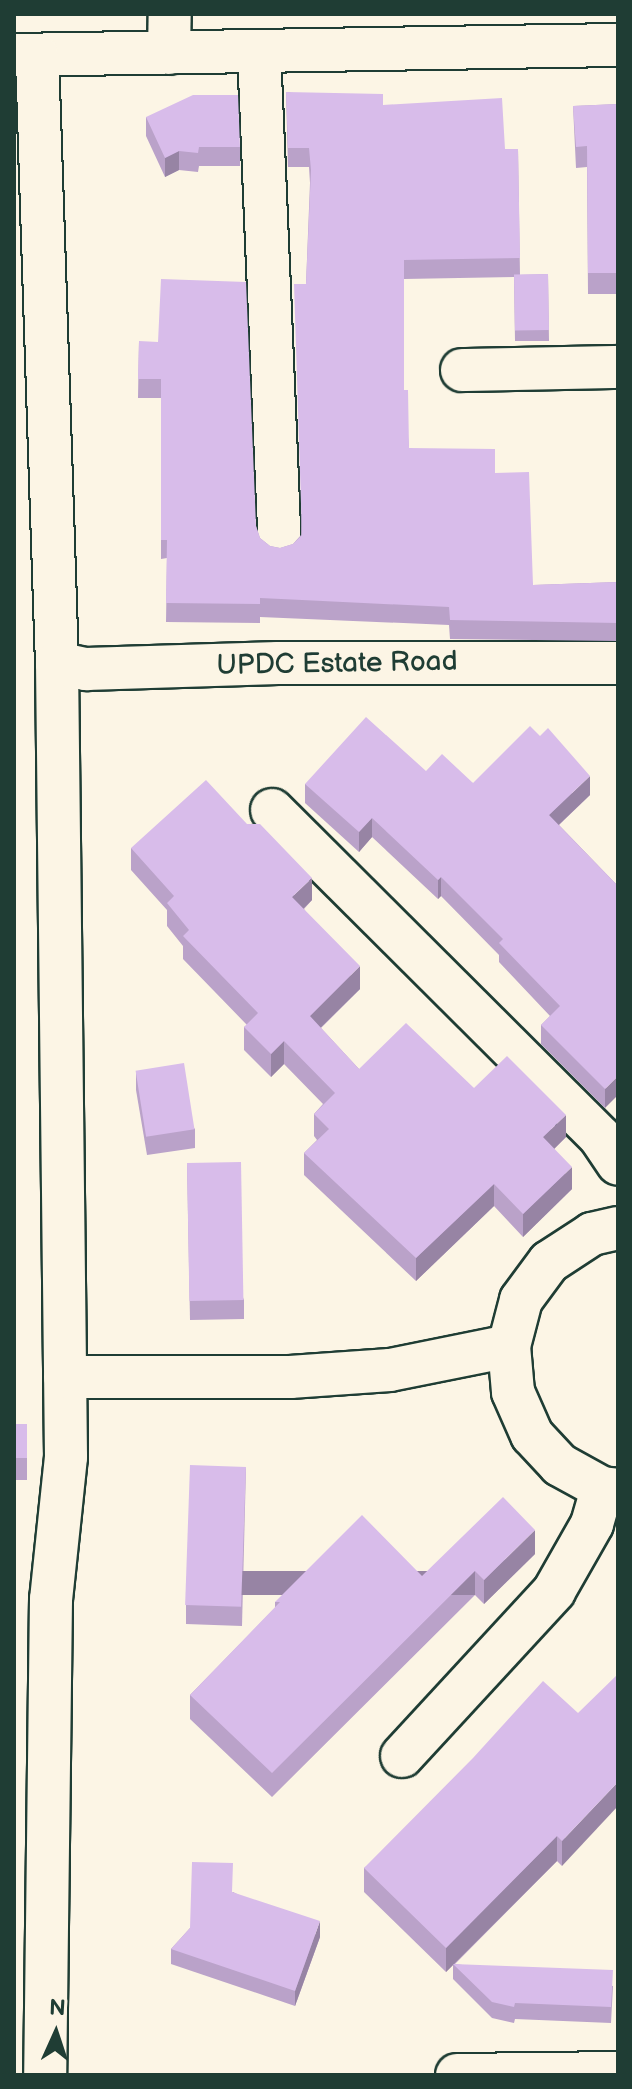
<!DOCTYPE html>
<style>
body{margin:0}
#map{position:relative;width:632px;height:2089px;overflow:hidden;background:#fcf5e5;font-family:"Balsamiq Sans",sans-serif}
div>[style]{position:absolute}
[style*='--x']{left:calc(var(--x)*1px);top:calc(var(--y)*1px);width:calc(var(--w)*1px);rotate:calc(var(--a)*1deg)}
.roads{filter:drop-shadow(2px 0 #1f3d34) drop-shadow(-2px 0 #1f3d34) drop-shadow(0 2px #1f3d34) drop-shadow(0 -2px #1f3d34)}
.minor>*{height:42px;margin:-21px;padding:0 21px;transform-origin:21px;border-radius:21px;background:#fcf5e5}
.wall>*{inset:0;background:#baa2c9;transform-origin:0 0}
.shaded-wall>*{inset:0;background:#9784a4;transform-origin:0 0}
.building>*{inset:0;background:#d8bcea;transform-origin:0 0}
span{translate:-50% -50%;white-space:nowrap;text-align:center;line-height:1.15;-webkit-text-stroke:6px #fcf5e5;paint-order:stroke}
.street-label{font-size:28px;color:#1f3d34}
.frame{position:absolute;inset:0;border:16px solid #1f3d34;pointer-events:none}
.north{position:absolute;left:16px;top:1993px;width:80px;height:80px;-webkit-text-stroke:6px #fcf5e5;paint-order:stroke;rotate:3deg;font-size:22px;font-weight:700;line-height:32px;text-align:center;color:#1f3d34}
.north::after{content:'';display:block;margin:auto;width:28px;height:36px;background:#1f3d34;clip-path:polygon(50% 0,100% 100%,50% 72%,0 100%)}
</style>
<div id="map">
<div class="roads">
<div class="minor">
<div style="--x:259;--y:51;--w:492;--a:87.6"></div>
<div style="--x:169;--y:53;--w:39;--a:-89"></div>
<div style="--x:14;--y:55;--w:604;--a:-0.95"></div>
<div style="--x:37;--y:55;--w:608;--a:88.12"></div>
<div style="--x:57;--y:663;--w:794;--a:89.35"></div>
<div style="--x:66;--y:1457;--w:143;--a:96"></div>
<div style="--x:51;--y:1599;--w:476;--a:90.7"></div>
<div style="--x:462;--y:370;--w:156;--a:-1.1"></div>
<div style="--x:57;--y:663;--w:30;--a:12"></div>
<div style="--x:86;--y:669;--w:192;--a:-1.8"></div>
<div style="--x:278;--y:663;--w:340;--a:0"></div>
<div style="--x:272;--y:810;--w:463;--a:44.9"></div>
<div style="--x:600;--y:1137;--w:32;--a:56"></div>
<div style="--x:618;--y:1228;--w:27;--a:167"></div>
<div style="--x:592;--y:1234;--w:51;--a:146.9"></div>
<div style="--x:549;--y:1262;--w:47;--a:126.4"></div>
<div style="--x:521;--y:1300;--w:48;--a:104.6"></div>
<div style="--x:509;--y:1346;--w:46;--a:85"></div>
<div style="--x:513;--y:1392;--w:47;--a:66.2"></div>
<div style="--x:532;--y:1435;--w:41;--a:47"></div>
<div style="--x:560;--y:1465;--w:48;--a:28.7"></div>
<div style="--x:602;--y:1488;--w:16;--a:7"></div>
<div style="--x:65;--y:1377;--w:225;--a:0"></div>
<div style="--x:290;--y:1377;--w:100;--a:-4"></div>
<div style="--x:390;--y:1370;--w:121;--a:-11.4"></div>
<div style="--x:402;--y:1756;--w:224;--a:-47.3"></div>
<div style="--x:554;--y:1591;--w:77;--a:-60.4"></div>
<div style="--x:592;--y:1524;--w:37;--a:-74"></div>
<div style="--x:457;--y:2075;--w:161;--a:-0.7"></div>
</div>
</div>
<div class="wall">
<div style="clip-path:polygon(286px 92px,383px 105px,505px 149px,518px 149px,520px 275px,548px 274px,549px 341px,515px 341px,514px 277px,404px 279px,404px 390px,409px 448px,495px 473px,533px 585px,618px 582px,618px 529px,618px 641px,450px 639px,449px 625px,260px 617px,260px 623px,166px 622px,167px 558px,161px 559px,161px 398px,138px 398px,139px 341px,256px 526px,260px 538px,270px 546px,280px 548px,293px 544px,301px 535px,306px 284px,310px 183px,309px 167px,288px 167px)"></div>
<div style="clip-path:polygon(618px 104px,618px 294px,588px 294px,587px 167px,576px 168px,573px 106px)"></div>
<div style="clip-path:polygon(146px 117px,240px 147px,240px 166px,199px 166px,198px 172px,179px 170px,165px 177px,146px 136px)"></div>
<div style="clip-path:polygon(426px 771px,473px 783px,590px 795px,559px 825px,618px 886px,605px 1108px,541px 1044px,541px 1025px,550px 1016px,499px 962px,499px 955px,441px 896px,438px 899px,372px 837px,359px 852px,305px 803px,305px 784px)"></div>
<div style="clip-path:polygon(131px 848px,312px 900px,304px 909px,360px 989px,321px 1028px,359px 1069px,474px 1088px,566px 1137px,554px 1149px,572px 1189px,523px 1237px,494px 1206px,416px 1281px,304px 1175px,304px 1153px,317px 1140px,314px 1136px,314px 1114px,323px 1104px,284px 1064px,271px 1077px,244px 1050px,244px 1027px,247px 1025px,183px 959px,183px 946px,167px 926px,167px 910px,131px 870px)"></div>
<div style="clip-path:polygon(136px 1071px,195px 1129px,195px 1148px,147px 1155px,136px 1090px)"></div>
<div style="clip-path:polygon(187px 1163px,244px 1300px,244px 1319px,190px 1320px)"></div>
<div style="left:14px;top:1424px;width:13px;height:56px"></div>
<div style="clip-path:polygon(246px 1467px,242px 1626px,186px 1624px,186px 1605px)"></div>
<div style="clip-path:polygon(535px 1554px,484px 1604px,475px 1595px,272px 1797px,190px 1719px,190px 1695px,275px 1608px,275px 1602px)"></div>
<div style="clip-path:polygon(578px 1713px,562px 1866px,557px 1861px,455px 1964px,613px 1986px,611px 2023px,515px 2019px,514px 2023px,492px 2018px,453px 1979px,453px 1965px,446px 1972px,364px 1892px,364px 1868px)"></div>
<div style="clip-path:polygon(233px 1892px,320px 1937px,295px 2006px,171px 1964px,171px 1949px,190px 1928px)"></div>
</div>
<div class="shaded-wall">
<div style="clip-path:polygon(179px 151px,179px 170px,165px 177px,165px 158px)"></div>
<div style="clip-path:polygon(590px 776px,590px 795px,549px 834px,549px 815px)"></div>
<div style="clip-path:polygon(372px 818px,372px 837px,359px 852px,359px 832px)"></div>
<div style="clip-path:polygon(441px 877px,441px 896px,438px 899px,438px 880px)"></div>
<div style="clip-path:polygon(312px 878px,312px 900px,292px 920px,292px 897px)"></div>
<div style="clip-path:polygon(360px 966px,360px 989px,310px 1038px,310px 1016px)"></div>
<div style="clip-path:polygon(284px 1041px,284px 1064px,271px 1077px,271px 1054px)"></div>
<div style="clip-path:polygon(618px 1076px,618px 1095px,605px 1108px,605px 1089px)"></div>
<div style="clip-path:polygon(566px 1115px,566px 1137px,543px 1160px,543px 1137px)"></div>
<div style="clip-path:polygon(572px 1167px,572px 1189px,523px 1237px,523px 1214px)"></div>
<div style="clip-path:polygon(494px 1184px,494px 1206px,416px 1281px,416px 1258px)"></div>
<div style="clip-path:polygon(535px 1530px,535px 1554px,484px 1604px,484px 1580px)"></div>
<div style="left:475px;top:1571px;width:24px;height:286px;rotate:90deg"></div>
<div style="clip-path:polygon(618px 1782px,618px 1806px,562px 1866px,562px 1841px)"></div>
<div style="clip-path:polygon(557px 1836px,557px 1861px,446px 1972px,446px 1948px)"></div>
<div style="clip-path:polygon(320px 1921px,320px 1937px,295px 2006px,295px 1991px)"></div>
</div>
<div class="building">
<div style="clip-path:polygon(286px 92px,383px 94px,383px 105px,502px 98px,505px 149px,518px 149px,520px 258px,404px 260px,404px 390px,408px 390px,409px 448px,495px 449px,495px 473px,529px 472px,533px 585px,618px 582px,618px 529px,618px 623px,450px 620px,449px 607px,260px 598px,260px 604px,166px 603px,167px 540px,161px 540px,161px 379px,138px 379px,139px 341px,158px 342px,161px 279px,246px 282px,256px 526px,260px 538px,270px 546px,280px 548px,293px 544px,302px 535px,294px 284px,306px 284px,311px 170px,309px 148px,288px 148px)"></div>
<div style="clip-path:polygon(193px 95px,238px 95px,240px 147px,199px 147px,198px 153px,179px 151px,165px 158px,146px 117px)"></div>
<div style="clip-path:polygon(618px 104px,618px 273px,588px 273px,587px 146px,576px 147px,573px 106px)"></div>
<div style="left:548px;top:274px;width:56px;height:34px;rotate:89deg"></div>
<div style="clip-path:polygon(366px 717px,426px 771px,442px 754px,473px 783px,530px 726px,540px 736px,548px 728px,590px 776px,549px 815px,618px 886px,618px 1076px,605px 1089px,541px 1025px,560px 1006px,499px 943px,503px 939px,441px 877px,438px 880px,372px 818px,359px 832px,305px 784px)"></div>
<div style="clip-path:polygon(206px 780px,247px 824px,260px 824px,312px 878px,292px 897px,360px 966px,310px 1016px,359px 1069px,406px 1023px,474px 1088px,507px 1056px,566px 1115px,543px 1137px,572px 1167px,523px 1214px,494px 1184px,416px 1258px,304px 1153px,329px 1129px,314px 1114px,335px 1093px,284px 1041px,271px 1054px,244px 1027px,258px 1013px,183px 936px,189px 930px,167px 903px,174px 896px,131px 848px)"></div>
<div style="left:184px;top:1063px;width:67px;height:49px;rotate:81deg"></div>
<div style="left:241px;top:1162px;width:138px;height:54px;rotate:89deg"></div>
<div style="left:14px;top:1424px;width:13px;height:34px"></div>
<div style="left:190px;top:1465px;width:56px;height:140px;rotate:2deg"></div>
<div style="clip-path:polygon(503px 1497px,535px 1530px,484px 1580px,475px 1571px,272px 1773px,190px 1695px,280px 1602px,275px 1602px,362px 1515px,422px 1576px)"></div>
<div style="clip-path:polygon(618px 1674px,618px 1782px,562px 1841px,557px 1836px,446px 1948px,364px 1868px,473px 1758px,543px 1681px,578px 1713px)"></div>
<div style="clip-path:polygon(192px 1862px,233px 1863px,232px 1892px,320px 1921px,295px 1991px,171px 1949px,190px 1928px)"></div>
<div style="clip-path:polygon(453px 1964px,613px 1970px,611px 2007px,515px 2003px,514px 2007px,492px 2002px)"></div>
</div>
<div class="street-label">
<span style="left:337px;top:664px;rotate:-1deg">UPDC Estate Road</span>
</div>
<div class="frame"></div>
<div class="north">N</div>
</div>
